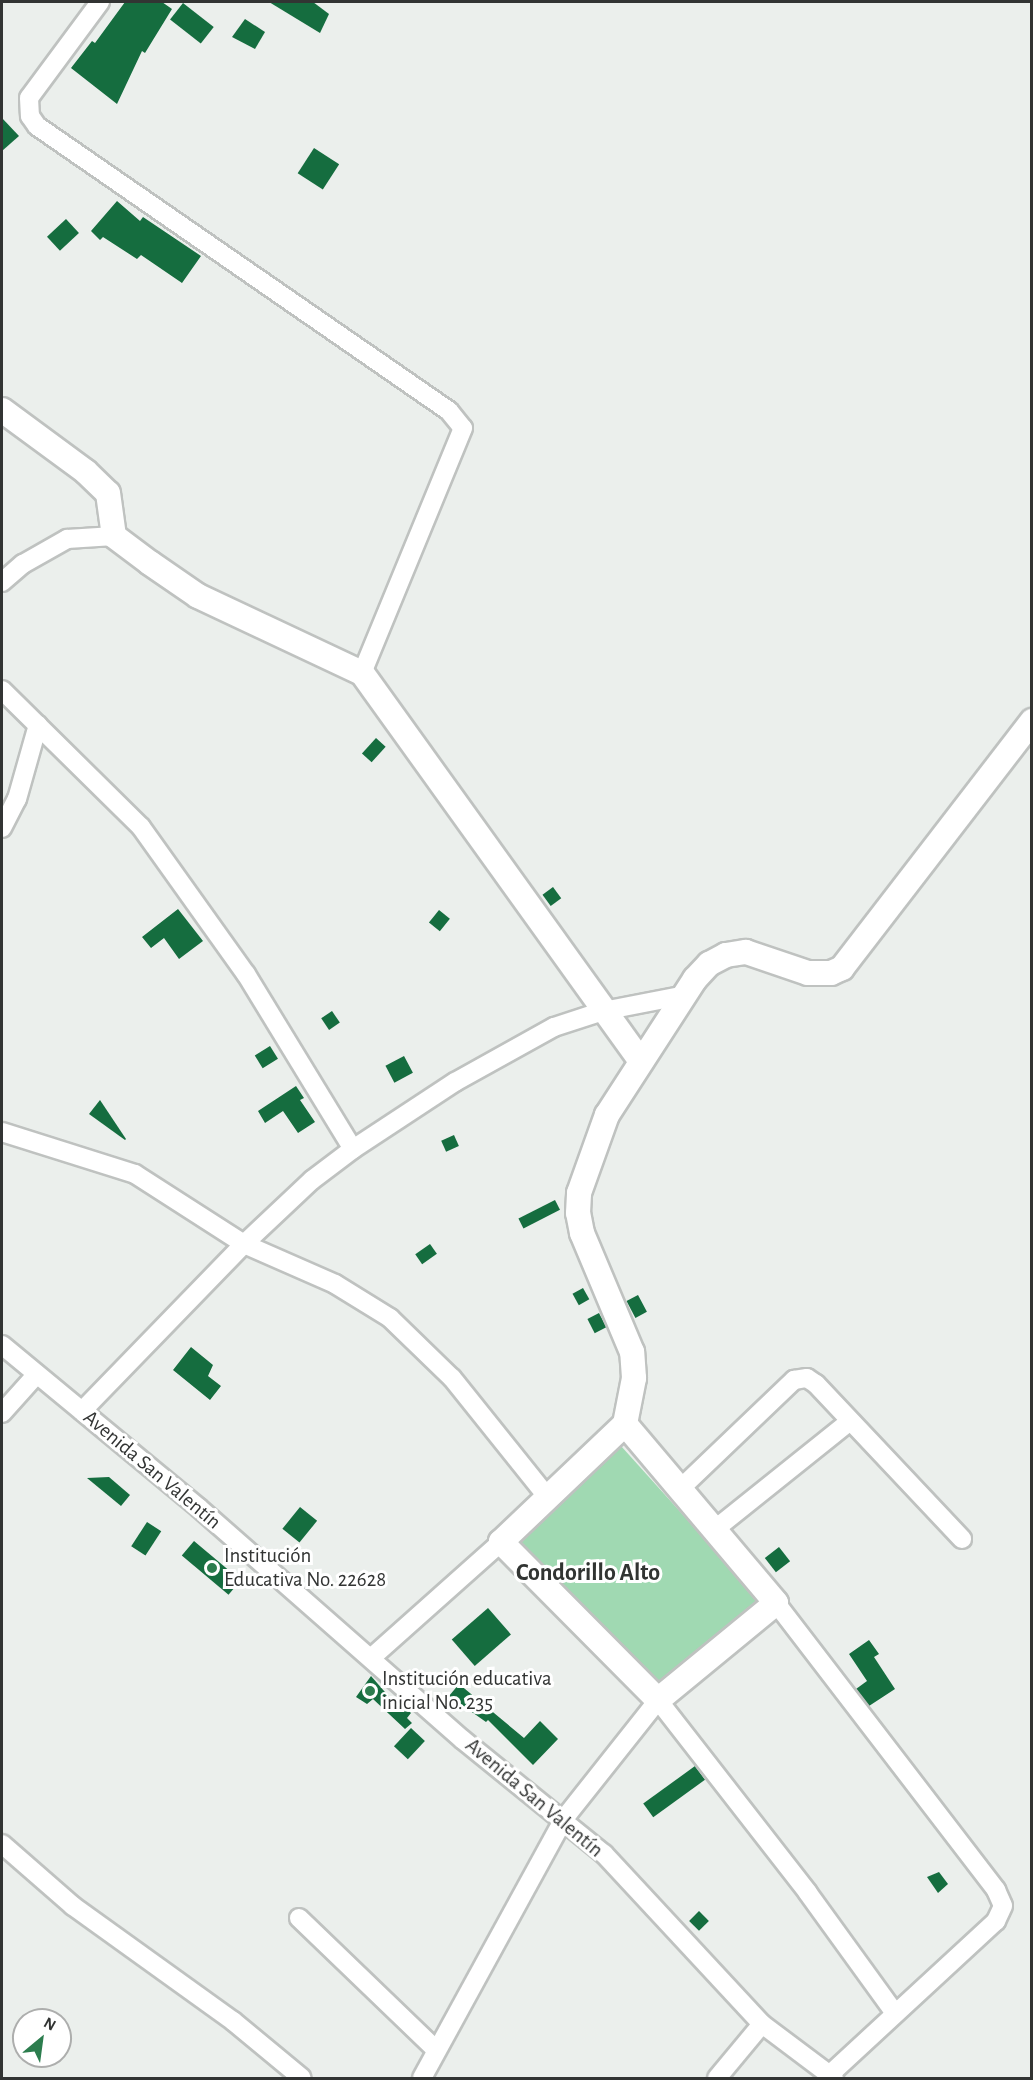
<!DOCTYPE html>
<meta charset="utf-8">
<style>
body{margin:0}
#map{position:relative;width:1033px;height:2080px;overflow:hidden;background:#ebefec;font-family:"Alegreya Sans",sans-serif}
div>[style]{position:absolute}
[style*='--x']{left:calc(var(--x)*1px);top:calc(var(--y)*1px);width:calc(var(--w)*1px);rotate:calc(var(--a)*1deg)}
.green>*{inset:0;background:#a0d9b2;transform-origin:0 0}
.building>*{inset:0;background:#156d3f;transform-origin:0 0}
.roads{filter:drop-shadow(2px 0 #bfc2c0) drop-shadow(-2px 0 #bfc2c0) drop-shadow(0 2px #bfc2c0) drop-shadow(0 -2px #bfc2c0)}
.street>*{height:18px;margin:-9px;padding:0 9px;transform-origin:9px;border-radius:9px;background:#fff}
.secondary>*{height:24px;margin:-12px;padding:0 12px;transform-origin:12px;border-radius:12px;background:#fff}
.dots>*{width:16px;height:16px;translate:-50% -50%;box-sizing:border-box;border:3px solid #fff;border-radius:50%}
span{translate:-50% -50%;white-space:nowrap;text-align:center;line-height:1.15;-webkit-text-stroke:6px #fff;paint-order:stroke}
.street-label{font-size:21px;color:#323433}
.poi-label{font-size:21px;color:#323433}
.left{translate:0 -50%;text-align:left}
.quarter-label{font-size:24px;color:#313432;font-weight:700}
.frame{position:absolute;inset:0;border:3px solid #323433;pointer-events:none}
.north{position:absolute;left:12px;top:2008px;width:60px;height:60px;box-sizing:border-box;background:#fff;border:2px solid #adaead;border-radius:50%;rotate:29deg;font-size:16px;font-weight:700;line-height:24px;text-align:center;color:#323433}
.north::after{content:'';display:block;margin:auto;width:21px;height:27px;background:#2c7d4e;clip-path:polygon(50% 0,100% 100%,50% 72%,0 100%)}
</style>
<div id="map">
<div class="green">
<div style="left:621px;top:1446px;width:210px;height:142px;rotate:48deg"></div>
</div>
<div class="building">
<div style="clip-path:polygon(125px 2px,162px 2px,172px 9px,145px 53px,142px 51px,117px 104px,71px 68px,92px 41px,95px 43px)"></div>
<div style="clip-path:polygon(269px 2px,313px 2px,329px 14px,320px 33px)"></div>
<div style="left:183px;top:3px;width:39px;height:21px;rotate:38deg"></div>
<div style="clip-path:polygon(245px 19px,265px 32px,255px 49px,232px 37px)"></div>
<div style="clip-path:polygon(2px 118px,19px 136px,2px 151px)"></div>
<div style="left:314px;top:148px;width:30px;height:30px;rotate:33deg"></div>
<div style="clip-path:polygon(117px 201px,140px 221px,143px 217px,201px 256px,182px 283px,141px 255px,137px 259px,103px 237px,100px 240px,91px 231px)"></div>
<div style="left:66px;top:219px;width:19px;height:26px;rotate:47deg"></div>
<div style="left:376px;top:738px;width:13px;height:21px;rotate:42deg"></div>
<div style="left:553px;top:887px;width:14px;height:13px;rotate:54deg"></div>
<div style="clip-path:polygon(178px 909px,203px 941px,179px 959px,164px 938px,151px 948px,142px 937px)"></div>
<div style="left:439px;top:910px;width:14px;height:16px;rotate:39deg"></div>
<div style="left:332px;top:1011px;width:14px;height:13px;rotate:56deg"></div>
<div style="left:270px;top:1046px;width:15px;height:18px;rotate:58deg"></div>
<div style="left:404px;top:1056px;width:19px;height:21px;rotate:62deg"></div>
<div style="clip-path:polygon(296px 1086px,304px 1098px,300px 1100px,315px 1122px,298px 1133px,283px 1111px,265px 1123px,258px 1111px)"></div>
<div style="clip-path:polygon(100px 1100px,126px 1139px,125px 1140px,89px 1114px)"></div>
<div style="left:454px;top:1135px;width:12px;height:14px;rotate:66deg"></div>
<div style="left:555px;top:1200px;width:11px;height:41px;rotate:63deg"></div>
<div style="left:430px;top:1244px;width:12px;height:18px;rotate:55deg"></div>
<div style="left:583px;top:1288px;width:13px;height:12px;rotate:61deg"></div>
<div style="left:638px;top:1295px;width:19px;height:13px;rotate:62deg"></div>
<div style="left:599px;top:1313px;width:16px;height:13px;rotate:63deg"></div>
<div style="clip-path:polygon(191px 1347px,213px 1365px,208px 1376px,221px 1386px,210px 1400px,173px 1370px)"></div>
<div style="clip-path:polygon(109px 1477px,130px 1495px,121px 1506px,87px 1478px)"></div>
<div style="left:300px;top:1507px;width:22px;height:28px;rotate:39deg"></div>
<div style="left:147px;top:1522px;width:17px;height:29px;rotate:33deg"></div>
<div style="left:194px;top:1541px;width:61px;height:19px;rotate:40deg"></div>
<div style="left:779px;top:1547px;width:18px;height:18px;rotate:52deg"></div>
<div style="left:488px;top:1608px;width:35px;height:48px;rotate:49deg"></div>
<div style="clip-path:polygon(869px 1640px,879px 1654px,874px 1657px,895px 1689px,869px 1706px,856px 1689px,867px 1681px,849px 1654px)"></div>
<div style="clip-path:polygon(371px 1676px,391px 1699px,394px 1697px,411px 1713px,407px 1718px,412px 1723px,405px 1729px,373px 1699px,367px 1704px,356px 1697px)"></div>
<div style="clip-path:polygon(459px 1684px,524px 1738px,540px 1721px,558px 1739px,533px 1765px,488px 1720px,486px 1722px,449px 1696px)"></div>
<div style="left:411px;top:1728px;width:19px;height:25px;rotate:43deg"></div>
<div style="left:695px;top:1766px;width:17px;height:64px;rotate:54deg"></div>
<div style="clip-path:polygon(939px 1872px,948px 1884px,938px 1893px,927px 1877px)"></div>
<div style="left:699px;top:1911px;width:14px;height:14px;rotate:45deg"></div>
</div>
<div class="roads">
<div class="street">
<div style="--x:100;--y:2;--w:119;--a:126.5"></div>
<div style="--x:29;--y:98;--w:18;--a:87"></div>
<div style="--x:30;--y:116;--w:12;--a:55"></div>
<div style="--x:37;--y:126;--w:501;--a:34.67"></div>
<div style="--x:449;--y:411;--w:22;--a:51"></div>
<div style="--x:463;--y:428;--w:265;--a:112.4"></div>
<div style="--x:2;--y:582;--w:28;--a:-41"></div>
<div style="--x:23;--y:564;--w:51;--a:-29.6"></div>
<div style="--x:67;--y:539;--w:47;--a:-3.7"></div>
<div style="--x:2;--y:690;--w:195;--a:44.6"></div>
<div style="--x:141;--y:827;--w:181;--a:54.5"></div>
<div style="--x:246;--y:974;--w:205;--a:58.6"></div>
<div style="--x:2;--y:828;--w:33;--a:-63"></div>
<div style="--x:17;--y:799;--w:77;--a:-74.2"></div>
<div style="--x:2;--y:1132;--w:139;--a:17.5"></div>
<div style="--x:135;--y:1174;--w:130;--a:32.7"></div>
<div style="--x:244;--y:1244;--w:99;--a:23.7"></div>
<div style="--x:335;--y:1284;--w:65;--a:31.7"></div>
<div style="--x:390;--y:1318;--w:86;--a:44.1"></div>
<div style="--x:452;--y:1378;--w:155;--a:51.3"></div>
<div style="--x:2;--y:1345;--w:256;--a:39.6"></div>
<div style="--x:199;--y:1508;--w:351;--a:41.3"></div>
<div style="--x:463;--y:1740;--w:181;--a:39"></div>
<div style="--x:604;--y:1854;--w:232;--a:47.1"></div>
<div style="--x:762;--y:2024;--w:90;--a:36.9"></div>
<div style="--x:82;--y:1411;--w:233;--a:-45.9"></div>
<div style="--x:244;--y:1244;--w:93;--a:-43.3"></div>
<div style="--x:312;--y:1180;--w:51;--a:-37.1"></div>
<div style="--x:353;--y:1149;--w:122;--a:-33.3"></div>
<div style="--x:455;--y:1082;--w:113;--a:-29.1"></div>
<div style="--x:554;--y:1027;--w:52;--a:-18.1"></div>
<div style="--x:603;--y:1011;--w:84;--a:-11"></div>
<div style="--x:2;--y:1413;--w:52;--a:-48.1"></div>
<div style="--x:680;--y:1489;--w:158;--a:-43.7"></div>
<div style="--x:794;--y:1380;--w:13;--a:-9"></div>
<div style="--x:807;--y:1378;--w:11;--a:34"></div>
<div style="--x:816;--y:1384;--w:213;--a:46.7"></div>
<div style="--x:714;--y:1530;--w:174;--a:-38.7"></div>
<div style="--x:776;--y:1603;--w:362;--a:52.5"></div>
<div style="--x:996;--y:1890;--w:17;--a:66"></div>
<div style="--x:1003;--y:1906;--w:17;--a:115"></div>
<div style="--x:996;--y:1921;--w:226;--a:137.3"></div>
<div style="--x:371;--y:1658;--w:174;--a:-41.7"></div>
<div style="--x:2;--y:1844;--w:94;--a:41.1"></div>
<div style="--x:73;--y:1906;--w:197;--a:35.7"></div>
<div style="--x:233;--y:2021;--w:89;--a:39.6"></div>
<div style="--x:299;--y:1918;--w:189;--a:43.9"></div>
<div style="--x:422;--y:2078;--w:294;--a:-61.3"></div>
<div style="--x:563;--y:1820;--w:153;--a:-51.6"></div>
<div style="--x:658;--y:1700;--w:244;--a:52.1"></div>
<div style="--x:808;--y:1893;--w:148;--a:54.1"></div>
<div style="--x:717;--y:2078;--w:70;--a:-50.2"></div>
</div>
<div class="secondary">
<div style="--x:2;--y:410;--w:104;--a:36.4"></div>
<div style="--x:86;--y:472;--w:30;--a:44"></div>
<div style="--x:108;--y:493;--w:43;--a:82.1"></div>
<div style="--x:114;--y:536;--w:45;--a:36.9"></div>
<div style="--x:150;--y:563;--w:58;--a:34.5"></div>
<div style="--x:198;--y:596;--w:181;--a:25.2"></div>
<div style="--x:362;--y:673;--w:478;--a:54.3"></div>
<div style="--x:625;--y:1424;--w:234;--a:49.8"></div>
<div style="--x:776;--y:1603;--w:153;--a:140.6"></div>
<div style="--x:658;--y:1700;--w:223;--a:-134.8"></div>
<div style="--x:501;--y:1542;--w:171;--a:-43.6"></div>
<div style="--x:625;--y:1424;--w:47;--a:-78.9"></div>
<div style="--x:634;--y:1378;--w:26;--a:-94"></div>
<div style="--x:632;--y:1352;--w:129;--a:-112.8"></div>
<div style="--x:582;--y:1233;--w:20;--a:-101"></div>
<div style="--x:578;--y:1213;--w:20;--a:-87"></div>
<div style="--x:579;--y:1193;--w:83;--a:-70.3"></div>
<div style="--x:607;--y:1115;--w:162;--a:-57.1"></div>
<div style="--x:695;--y:979;--w:21;--a:-47"></div>
<div style="--x:709;--y:964;--w:19;--a:-28"></div>
<div style="--x:726;--y:955;--w:20;--a:-9"></div>
<div style="--x:746;--y:952;--w:65;--a:18.7"></div>
<div style="--x:808;--y:973;--w:23;--a:0"></div>
<div style="--x:831;--y:973;--w:12;--a:-24"></div>
<div style="--x:842;--y:968;--w:312;--a:-52.4"></div>
</div>
</div>
<div class="dots">
<div style="left:212px;top:1568px;background:#2c7d4e"></div>
<div style="left:370px;top:1691px;background:#2c7d4e"></div>
</div>
<div class="street-label">
<span style="left:152px;top:1470px;rotate:40deg">Avenida San Valentín</span>
<span style="left:534px;top:1798px;rotate:40deg">Avenida San Valentín</span>
</div>
<div class="poi-label">
<span class="left" style="left:224px;top:1568px">Institución<br>Educativa No. 22628</span>
<span class="left" style="left:382px;top:1691px">Institución educativa<br>inicial No. 235</span>
</div>
<div class="quarter-label">
<span style="left:588px;top:1574px">Condorillo Alto</span>
</div>
<div class="frame"></div>
<div class="north">N</div>
</div>
